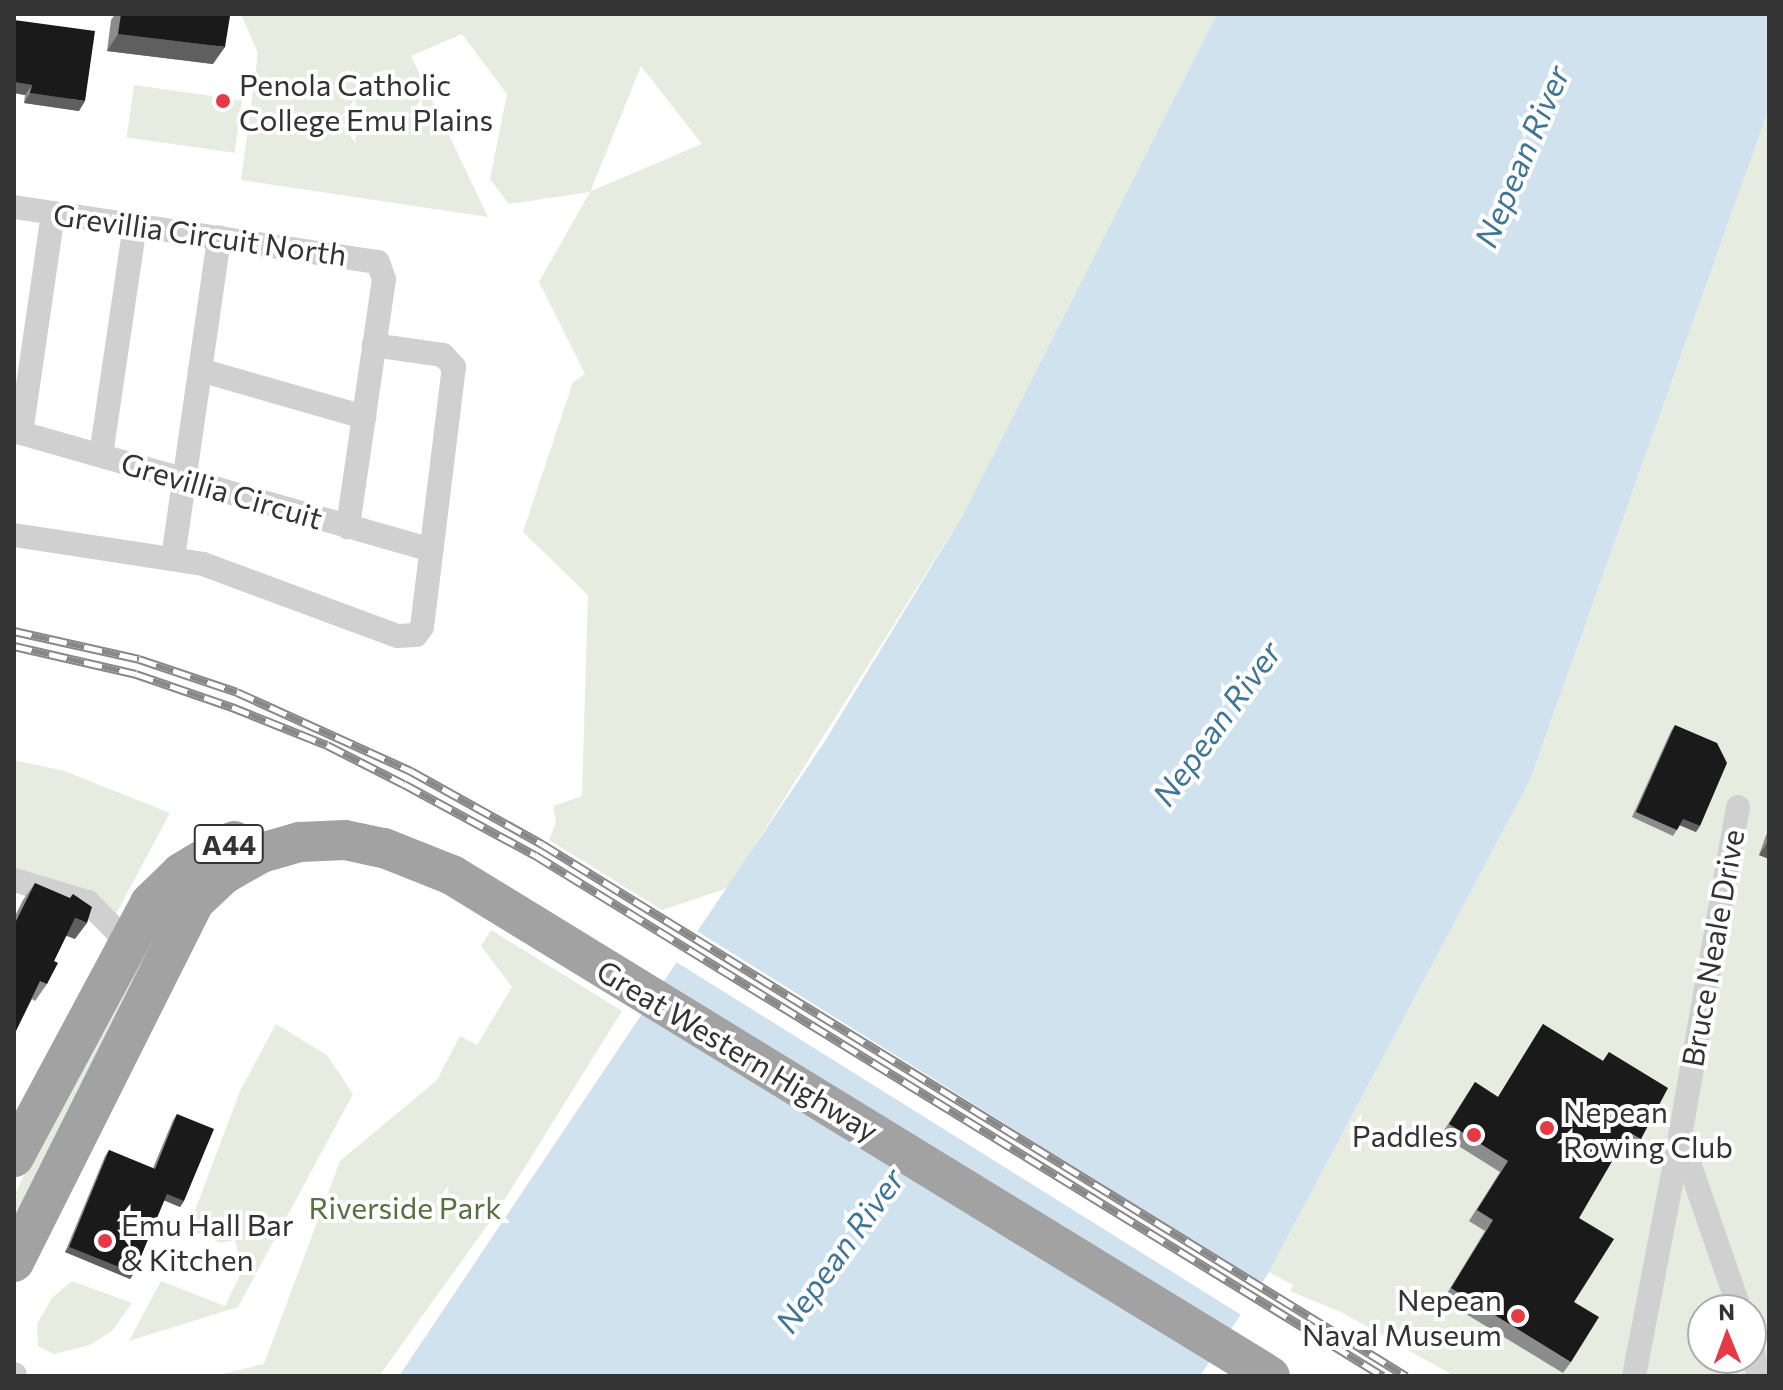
<!DOCTYPE html>
<style>
body{margin:0}
#map{position:relative;width:1783px;height:1390px;overflow:hidden;background:#fff;font-family:Commissioner,sans-serif}
div>[style]{position:absolute}
[style*='--x']{left:calc(var(--x)*1px);top:calc(var(--y)*1px);width:calc(var(--w)*1px);rotate:calc(var(--a)*1deg)}
.green>*{inset:0;background:#e6ecdf;transform-origin:0 0}
.water>*{inset:0;background:#cfe2ee}
.pier>*{inset:0;background:#fff;transform-origin:0 0}
.minor>*{height:24px;margin:-12px;padding:0 12px;transform-origin:12px;border-radius:12px;background:#d0d0d0}
.trunk>*{height:40px;margin:-20px;padding:0 20px;transform-origin:20px;border-radius:20px;background:#a2a2a2}
.rail>*{height:9px;margin-top:-4.5px;transform-origin:0;background:repeating-linear-gradient(90deg,#fff 0 18px,#888 0 36px);box-sizing:border-box;border-block:2px solid #888}
.wall>*{inset:0;background:#8c8c8c}
.shaded-wall>*{inset:0;background:#5f5f5f}
.building>*{inset:0;background:#1a1a1a}
.dots>*{width:22px;height:22px;translate:-50% -50%;box-sizing:border-box;border:4px solid #fff;border-radius:50%}
span{translate:-50% -50%;white-space:nowrap;text-align:center;line-height:1.15;-webkit-text-stroke:8px #fff;paint-order:stroke}
.shield-label span{padding:2px 6px;background:#fff;border:2px solid;border-radius:6px;-webkit-text-stroke-width:0}
.shield-label{font-size:28px;color:#333;font-weight:700}
.poi-label{font-size:30px;color:#333}
.left{translate:0 -50%;text-align:left}
.right{translate:-100% -50%;text-align:right}
.street-label{font-size:30px;color:#333}
.park-label{font-size:30px;color:#56703f}
.water-label{font-size:32px;color:#3f7597;font-style:italic}
.frame{position:absolute;inset:0;border:16px solid #333;pointer-events:none}
.north{position:absolute;left:1687px;top:1294px;width:80px;height:80px;box-sizing:border-box;background:#fff;border:2px solid #adadad;border-radius:50%;rotate:359deg;font-size:22px;font-weight:700;line-height:32px;text-align:center;color:#333}
.north::after{content:'';display:block;margin:auto;width:28px;height:36px;background:#e63946;clip-path:polygon(50% 0,100% 100%,50% 72%,0 100%)}
</style>
<div id="map">
<div class="green">
<div style="clip-path:polygon(evenodd,241px 14px,1217px 14px,964px 513px,728px 888px,662px 910px,549px 840px,556px 822px,553px 806px,582px 796px,588px 595px,523px 532px,573px 382px,585px 374px,539px 282px,590px 192px,509px 204px,490px 179px,507px 94px,462px 34px,411px 56px,488px 217px,241px 180px,258px 53px,241px 14px,641px 66px,702px 144px,591px 191px,591px 190px,641px 66px)"></div>
<div style="left:134px;top:85px;width:109px;height:53px;rotate:8deg"></div>
<div style="clip-path:polygon(evenodd,1769px 108px,1769px 1376px,1454px 1376px,1343px 1313px,1290px 1291px,1293px 1285px,1269px 1272px,1530px 780px,1769px 108px,1703px 1310px,1751px 1310px,1751px 1358px,1703px 1358px,1703px 1310px)"></div>
<div style="clip-path:polygon(14px 760px,64px 771px,170px 813px,116px 914px,14px 872px)"></div>
<div style="clip-path:polygon(180px 886px,14px 1235px,14px 1196px,120px 974px)"></div>
<div style="clip-path:polygon(491px 930px,622px 1011px,497px 1212px,379px 1376px,213px 1376px,264px 1364px,340px 1161px,437px 1080px,460px 1036px,477px 1045px,512px 987px,481px 946px)"></div>
<div style="clip-path:polygon(276px 1024px,327px 1055px,353px 1094px,238px 1307px,129px 1341px,161px 1281px,225px 1306px,242px 1271px,235px 1240px,221px 1243px,188px 1229px,240px 1091px)"></div>
<div style="clip-path:polygon(72px 1281px,132px 1303px,112px 1331px,90px 1345px,54px 1354px,38px 1346px,37px 1324px,52px 1298px)"></div>
</div>
<div class="water">
<div style="clip-path:polygon(1217px 14px,1769px 14px,1769px 108px,1530px 780px,1269px 1272px,1200px 1376px,399px 1376px,825px 741px,964px 513px)"></div>
</div>
<div class="pier">
<div style="left:695px;top:930px;width:672px;height:37px;rotate:32deg"></div>
</div>
<div class="minor">
<div style="--x:14;--y:207;--w:368;--a:8.6"></div>
<div style="--x:378;--y:262;--w:18;--a:71"></div>
<div style="--x:384;--y:279;--w:251;--a:98.3"></div>
<div style="--x:200;--y:370;--w:171;--a:16"></div>
<div style="--x:14;--y:431;--w:434;--a:15.9"></div>
<div style="--x:21;--y:433;--w:222;--a:-81.7"></div>
<div style="--x:101;--y:455;--w:232;--a:-81.6"></div>
<div style="--x:14;--y:535;--w:191;--a:8.7"></div>
<div style="--x:203;--y:564;--w:208;--a:20.3"></div>
<div style="--x:398;--y:636;--w:18;--a:-3"></div>
<div style="--x:416;--y:635;--w:10;--a:-53"></div>
<div style="--x:422;--y:627;--w:262;--a:-83"></div>
<div style="--x:454;--y:367;--w:16;--a:-133"></div>
<div style="--x:443;--y:355;--w:70;--a:-171.8"></div>
<div style="--x:173;--y:558;--w:324;--a:-81.8"></div>
<div style="--x:1738;--y:807;--w:335;--a:100"></div>
<div style="--x:1680;--y:1137;--w:183;--a:70.9"></div>
<div style="--x:14;--y:880;--w:77;--a:16.6"></div>
<div style="--x:88;--y:902;--w:54;--a:45.7"></div>
<div style="--x:1751;--y:1342;--w:35;--a:78"></div>
<div style="--x:14;--y:1375;--w:1;--a:-45"></div>
<div style="--x:1634;--y:1376;--w:237;--a:-79.1"></div>
</div>
<div class="trunk">
<div style="--x:14;--y:1157;--w:288;--a:-61.8"></div>
<div style="--x:150;--y:903;--w:43;--a:-44.1"></div>
<div style="--x:181;--y:873;--w:62;--a:-31.1"></div>
<div style="--x:14;--y:1262;--w:404;--a:-63.4"></div>
<div style="--x:195;--y:901;--w:40;--a:-43"></div>
<div style="--x:224;--y:874;--w:43;--a:-29.6"></div>
<div style="--x:261;--y:853;--w:41;--a:-15.8"></div>
<div style="--x:300;--y:842;--w:45;--a:-2.5"></div>
<div style="--x:345;--y:840;--w:40;--a:12"></div>
<div style="--x:384;--y:848;--w:73;--a:21.7"></div>
<div style="--x:452;--y:875;--w:959;--a:31.49"></div>
</div>
<div class="rail">
<div style="--x:14;--y:631;--w:128;--a:12.6"></div>
<div style="--x:139;--y:659;--w:103;--a:18.6"></div>
<div style="--x:237;--y:692;--w:191;--a:24.4"></div>
<div style="--x:411;--y:771;--w:150;--a:29.1"></div>
<div style="--x:542;--y:844;--w:1015;--a:31.62"></div>
<div style="--x:14;--y:646;--w:125;--a:12.9"></div>
<div style="--x:136;--y:674;--w:102;--a:19"></div>
<div style="--x:232;--y:707;--w:102;--a:21.8"></div>
<div style="--x:327;--y:745;--w:86;--a:26.9"></div>
<div style="--x:404;--y:784;--w:149;--a:28.5"></div>
<div style="--x:535;--y:855;--w:995;--a:31.57"></div>
</div>
<div class="wall">
<div style="clip-path:polygon(115px 14px,214px 14px,213px 64px,107px 51px,111px 20px)"></div>
<div style="clip-path:polygon(14px 20px,79px 111px,24px 103px,25px 95px,14px 93px)"></div>
<div style="clip-path:polygon(1675px 725px,1696px 832px,1680px 825px,1673px 836px,1632px 817px,1671px 731px)"></div>
<div style="clip-path:polygon(1769px 827px,1769px 859px,1759px 855px)"></div>
<div style="clip-path:polygon(35px 883px,75px 939px,66px 936px,54px 961px,47px 984px,35px 1001px,32px 999px,14px 1035px,14px 918px,23px 900px)"></div>
<div style="clip-path:polygon(1543px 1024px,1603px 1061px,1609px 1052px,1641px 1139px,1634px 1151px,1622px 1144px,1579px 1218px,1571px 1362px,1563px 1373px,1443px 1300px,1485px 1231px,1469px 1221px,1500px 1172px,1441px 1135px,1475px 1082px,1498px 1097px)"></div>
<div style="clip-path:polygon(177px 1114px,184px 1201px,180px 1207px,164px 1200px,134px 1273px,130px 1279px,65px 1252px,105px 1156px,109px 1150px,153px 1168px,173px 1120px)"></div>
</div>
<div class="shaded-wall">
<div style="clip-path:polygon(118px 34px,225px 47px,213px 64px,107px 51px)"></div>
<div style="clip-path:polygon(14px 82px,32px 85px,25px 95px,14px 93px)"></div>
<div style="clip-path:polygon(30px 93px,85px 101px,79px 111px,24px 103px)"></div>
<div style="clip-path:polygon(1683px 819px,1700px 826px,1696px 832px,1679px 825px)"></div>
<div style="clip-path:polygon(1769px 840px,1769px 859px,1759px 855px)"></div>
<div style="clip-path:polygon(75px 918px,87px 923px,75px 939px,64px 934px)"></div>
<div style="clip-path:polygon(167px 1194px,184px 1201px,180px 1207px,163px 1200px)"></div>
<div style="clip-path:polygon(69px 1247px,134px 1273px,130px 1279px,65px 1252px)"></div>
</div>
<div class="building">
<div style="clip-path:polygon(121px 14px,214px 14px,230px 16px,225px 47px,118px 34px)"></div>
<div style="clip-path:polygon(14px 20px,95px 31px,85px 101px,30px 93px,32px 85px,14px 82px)"></div>
<div style="clip-path:polygon(1675px 725px,1717px 743px,1727px 763px,1700px 826px,1683px 819px,1677px 830px,1636px 812px)"></div>
<div style="clip-path:polygon(35px 883px,70px 898px,73px 894px,92px 907px,87px 923px,75px 918px,54px 961px,58px 963px,47px 984px,40px 981px,14px 1035px,14px 925px)"></div>
<div style="clip-path:polygon(1543px 1024px,1603px 1061px,1609px 1052px,1668px 1088px,1641px 1139px,1629px 1132px,1579px 1218px,1614px 1239px,1574px 1302px,1599px 1317px,1571px 1362px,1451px 1288px,1493px 1220px,1477px 1210px,1508px 1161px,1449px 1124px,1475px 1082px,1498px 1097px)"></div>
<div style="clip-path:polygon(177px 1114px,214px 1129px,184px 1201px,167px 1194px,134px 1273px,69px 1247px,109px 1150px,155px 1169px)"></div>
</div>
<div class="dots">
<div style="left:223px;top:101px;background:#e63946"></div>
<div style="left:1547px;top:1128px;background:#e63946"></div>
<div style="left:1474px;top:1135px;background:#e63946"></div>
<div style="left:105px;top:1241px;background:#e63946"></div>
<div style="left:1518px;top:1316px;background:#e63946"></div>
</div>
<div class="shield-label">
<span style="left:229px;top:844px">A44</span>
</div>
<div class="poi-label">
<span class="left" style="left:239px;top:101px">Penola Catholic<br>College Emu Plains</span>
<span class="left" style="left:1563px;top:1128px">Nepean<br>Rowing Club</span>
<span class="right" style="left:1458px;top:1135px">Paddles</span>
<span class="left" style="left:121px;top:1241px">Emu Hall Bar<br>&amp; Kitchen</span>
<span class="right" style="left:1502px;top:1316px">Nepean<br>Naval Museum</span>
</div>
<div class="street-label">
<span style="left:200px;top:234px;rotate:8deg">Grevillia Circuit North</span>
<span style="left:222px;top:490px;rotate:16deg">Grevillia Circuit</span>
<span style="left:1712px;top:948px;rotate:-80deg">Bruce Neale Drive</span>
<span style="left:738px;top:1050px;rotate:31deg">Great Western Highway</span>
</div>
<div class="park-label">
<span style="left:405px;top:1207px">Riverside Park</span>
</div>
<div class="water-label">
<span style="left:1521px;top:156px;rotate:-67deg">Nepean River</span>
<span style="left:1216px;top:723px;rotate:-54deg">Nepean River</span>
<span style="left:839px;top:1250px;rotate:-54deg">Nepean River</span>
</div>
<div class="frame"></div>
<div class="north">N</div>
</div>
